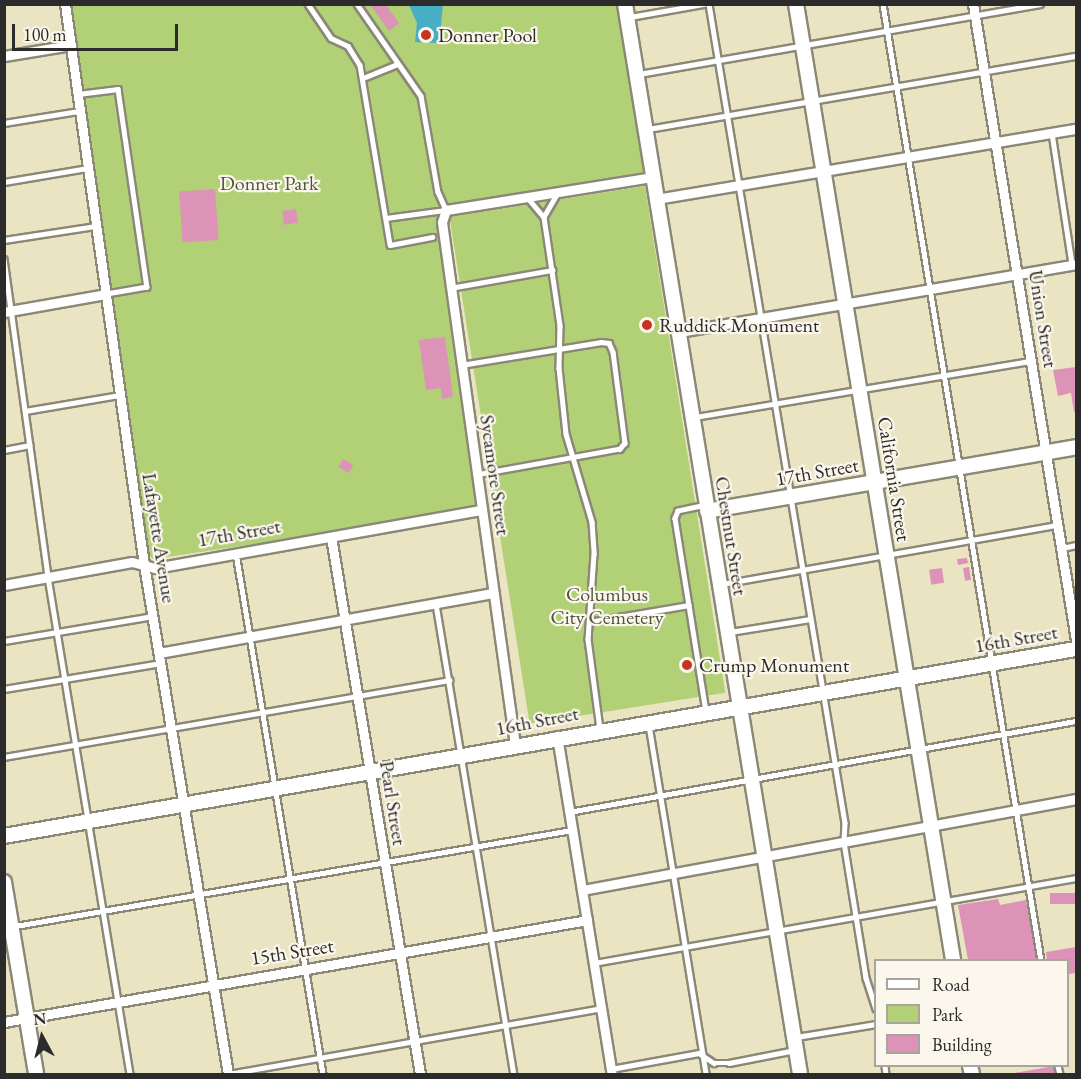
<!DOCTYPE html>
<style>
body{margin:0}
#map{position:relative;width:1081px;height:1079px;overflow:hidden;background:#ebe4c3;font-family:"EB Garamond",serif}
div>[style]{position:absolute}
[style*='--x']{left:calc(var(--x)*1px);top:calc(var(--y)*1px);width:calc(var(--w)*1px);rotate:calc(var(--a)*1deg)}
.green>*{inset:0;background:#b2d076;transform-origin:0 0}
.water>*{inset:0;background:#46aec5}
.building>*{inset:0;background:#dd93b7;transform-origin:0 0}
.roads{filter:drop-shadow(2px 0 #8b8877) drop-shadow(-2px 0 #8b8877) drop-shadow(0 2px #8b8877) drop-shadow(0 -2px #8b8877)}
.lane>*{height:4.5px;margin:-2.25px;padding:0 2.25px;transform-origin:2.25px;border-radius:2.25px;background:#fff}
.street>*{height:9px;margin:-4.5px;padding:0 4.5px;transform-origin:4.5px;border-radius:4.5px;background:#fff}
.secondary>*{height:14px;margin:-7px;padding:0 7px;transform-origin:7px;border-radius:7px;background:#fff}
.dots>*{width:16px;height:16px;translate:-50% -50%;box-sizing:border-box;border:3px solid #fbf7ec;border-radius:50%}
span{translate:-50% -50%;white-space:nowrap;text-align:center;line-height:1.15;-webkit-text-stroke:4.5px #fbf7ec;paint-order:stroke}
.poi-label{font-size:20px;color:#2b2b2b}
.left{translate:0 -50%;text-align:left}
.park-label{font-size:20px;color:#4d543e}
.street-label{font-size:20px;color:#2b2b2b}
.frame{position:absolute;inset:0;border:6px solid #2b2b2b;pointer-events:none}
.legend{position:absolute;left:874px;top:959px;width:195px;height:108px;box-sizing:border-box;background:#fbf7ec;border:2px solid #a8a59f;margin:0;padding:8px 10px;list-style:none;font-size:18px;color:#2b2b2b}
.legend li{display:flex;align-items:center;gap:12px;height:30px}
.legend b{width:30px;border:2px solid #a8a59f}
.north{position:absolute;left:12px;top:1007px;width:60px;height:60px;-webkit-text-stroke:4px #fbf7ec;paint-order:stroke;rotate:353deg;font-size:16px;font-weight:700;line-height:24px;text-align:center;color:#2b2b2b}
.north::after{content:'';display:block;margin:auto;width:21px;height:27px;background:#2b2b2b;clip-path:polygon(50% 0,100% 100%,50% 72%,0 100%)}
.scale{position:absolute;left:12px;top:24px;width:166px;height:27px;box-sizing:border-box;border:3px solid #2b2b2b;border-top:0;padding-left:8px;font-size:18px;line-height:21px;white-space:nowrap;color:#2b2b2b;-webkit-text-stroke:4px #fbf7ec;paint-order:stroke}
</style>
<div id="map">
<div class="green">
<div style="clip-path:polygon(65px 5px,625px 5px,653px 177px,445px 211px,442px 222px,482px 510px,153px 559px,142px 549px)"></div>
<div style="left:645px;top:186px;width:513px;height:198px;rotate:81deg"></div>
</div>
<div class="water">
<div style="clip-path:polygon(409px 5px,443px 5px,439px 43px,415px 42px,417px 23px)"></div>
</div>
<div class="building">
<div style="clip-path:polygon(370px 4px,385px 4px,399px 23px,389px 31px)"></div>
<div style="left:215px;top:189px;width:51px;height:36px;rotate:86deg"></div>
<div style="left:296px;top:209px;width:14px;height:14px;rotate:82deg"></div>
<div style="clip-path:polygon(445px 337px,453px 397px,442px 399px,441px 388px,426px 390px,419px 340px)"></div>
<div style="clip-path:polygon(1076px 367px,1076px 412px,1074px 412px,1071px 393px,1058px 396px,1053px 370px)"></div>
<div style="left:343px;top:459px;width:12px;height:9px;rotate:31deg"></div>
<div style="clip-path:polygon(967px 558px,968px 563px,958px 565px,957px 559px)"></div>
<div style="left:969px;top:567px;width:13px;height:6px;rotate:81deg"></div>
<div style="left:942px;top:568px;width:15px;height:13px;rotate:82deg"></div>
<div style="left:1076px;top:893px;width:11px;height:26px;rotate:90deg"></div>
<div style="clip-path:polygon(998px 899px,1000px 905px,1026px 900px,1037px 960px,968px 960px,958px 905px)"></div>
<div style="clip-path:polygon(1076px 947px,1076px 973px,1068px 974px,1068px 960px,1047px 960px,1046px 952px)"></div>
<div style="clip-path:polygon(1054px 1066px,1055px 1074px,1014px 1074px,1014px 1073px)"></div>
</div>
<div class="roads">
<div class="lane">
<div style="--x:308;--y:4;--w:41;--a:55.9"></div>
<div style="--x:331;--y:38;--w:19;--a:25"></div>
<div style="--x:348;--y:46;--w:22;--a:58"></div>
<div style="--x:360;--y:65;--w:182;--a:80.5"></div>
<div style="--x:390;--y:245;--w:43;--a:-10.8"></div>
<div style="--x:357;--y:4;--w:112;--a:55.2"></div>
<div style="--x:421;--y:96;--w:97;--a:80"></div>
<div style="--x:438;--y:192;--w:20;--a:66"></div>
<div style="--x:709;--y:4;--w:830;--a:80.57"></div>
<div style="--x:845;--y:823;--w:19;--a:93"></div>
<div style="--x:844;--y:842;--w:138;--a:80.8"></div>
<div style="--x:866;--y:978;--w:32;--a:72"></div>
<div style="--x:883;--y:4;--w:969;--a:80.62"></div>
<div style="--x:630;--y:17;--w:75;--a:-10"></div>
<div style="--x:639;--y:74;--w:407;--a:-9.9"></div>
<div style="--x:363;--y:78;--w:37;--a:-22"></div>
<div style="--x:78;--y:94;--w:40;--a:-7.1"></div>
<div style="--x:118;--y:89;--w:200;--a:81.7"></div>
<div style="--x:147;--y:287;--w:42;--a:170.3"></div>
<div style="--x:4;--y:123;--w:76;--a:-9.1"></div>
<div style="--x:648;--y:129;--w:434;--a:-9.7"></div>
<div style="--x:1052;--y:133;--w:133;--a:81.3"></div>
<div style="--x:4;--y:182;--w:85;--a:-9.5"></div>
<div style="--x:558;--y:193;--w:28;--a:120"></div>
<div style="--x:544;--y:217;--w:110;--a:81.6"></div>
<div style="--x:560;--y:326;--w:42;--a:91.4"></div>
<div style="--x:559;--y:368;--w:66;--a:83.9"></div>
<div style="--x:566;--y:434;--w:92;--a:73.5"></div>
<div style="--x:592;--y:522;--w:32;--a:86"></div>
<div style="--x:594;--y:554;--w:85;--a:94"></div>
<div style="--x:588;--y:639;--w:91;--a:82.4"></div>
<div style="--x:527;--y:197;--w:26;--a:50"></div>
<div style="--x:386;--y:218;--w:60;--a:-7.7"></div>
<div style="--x:4;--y:240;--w:93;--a:-8.7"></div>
<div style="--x:4;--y:259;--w:321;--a:82.1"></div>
<div style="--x:48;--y:577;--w:504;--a:80.63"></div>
<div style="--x:450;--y:288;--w:104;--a:-10"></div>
<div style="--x:461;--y:365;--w:142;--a:-9.3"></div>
<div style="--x:601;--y:342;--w:8;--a:7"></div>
<div style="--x:609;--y:343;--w:10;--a:66"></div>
<div style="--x:613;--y:352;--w:92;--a:82.5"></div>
<div style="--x:625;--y:443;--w:8;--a:130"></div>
<div style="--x:620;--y:449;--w:146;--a:169.8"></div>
<div style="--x:25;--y:411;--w:96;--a:-9.6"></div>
<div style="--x:695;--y:417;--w:340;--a:-9.5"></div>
<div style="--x:4;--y:450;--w:26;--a:-11"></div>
<div style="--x:706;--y:505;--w:29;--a:168"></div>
<div style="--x:678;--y:511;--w:8;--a:113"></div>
<div style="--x:675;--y:518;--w:195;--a:80.9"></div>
<div style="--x:1062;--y:548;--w:14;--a:-12"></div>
<div style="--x:236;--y:553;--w:528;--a:80.52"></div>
<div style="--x:722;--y:584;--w:339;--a:-10"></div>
<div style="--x:436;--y:604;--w:476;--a:80.6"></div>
<div style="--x:589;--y:622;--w:101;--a:-9.6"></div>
<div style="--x:730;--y:632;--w:81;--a:-9.2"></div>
<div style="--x:4;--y:641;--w:151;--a:-9.5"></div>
<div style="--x:4;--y:689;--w:159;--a:-9.4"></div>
<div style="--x:649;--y:725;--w:354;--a:80.7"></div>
<div style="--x:4;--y:757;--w:452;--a:-9.8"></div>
<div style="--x:569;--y:812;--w:515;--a:-10.18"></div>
<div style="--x:4;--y:928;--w:576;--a:-9.79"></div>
<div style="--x:594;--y:963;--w:489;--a:-10"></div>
<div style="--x:796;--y:1037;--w:81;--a:-9.2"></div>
<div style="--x:885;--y:1066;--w:8;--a:83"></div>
<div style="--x:1058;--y:1066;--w:8;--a:76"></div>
<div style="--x:611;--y:1069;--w:89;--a:-10.3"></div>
<div style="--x:699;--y:1053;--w:18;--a:34"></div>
<div style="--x:714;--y:1063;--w:15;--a:0"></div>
<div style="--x:729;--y:1063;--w:67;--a:-11.1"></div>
<div style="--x:228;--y:1074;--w:379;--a:-10"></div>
</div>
<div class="street">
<div style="--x:65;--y:4;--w:567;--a:81.98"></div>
<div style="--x:144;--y:565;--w:516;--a:80.63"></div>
<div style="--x:973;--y:4;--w:644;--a:80.8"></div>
<div style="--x:4;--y:56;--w:68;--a:-9.3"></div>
<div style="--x:656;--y:199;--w:426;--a:-9.5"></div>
<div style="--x:4;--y:312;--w:104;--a:-10"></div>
<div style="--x:679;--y:332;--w:403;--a:-9.7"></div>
<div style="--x:331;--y:537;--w:544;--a:80.59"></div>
<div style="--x:4;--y:585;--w:130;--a:-10.2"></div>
<div style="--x:132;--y:562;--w:24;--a:15"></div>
<div style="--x:155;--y:568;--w:332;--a:-10.1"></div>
<div style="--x:159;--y:653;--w:339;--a:-10.2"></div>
<div style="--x:557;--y:736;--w:342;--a:80.8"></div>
<div style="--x:515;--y:745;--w:528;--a:-97.95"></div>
<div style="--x:442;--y:222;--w:13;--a:-72"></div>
<div style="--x:446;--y:210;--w:210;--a:-9.1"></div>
<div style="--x:582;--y:890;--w:502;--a:-10.44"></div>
<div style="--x:4;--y:1022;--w:592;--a:-9.92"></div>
</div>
<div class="secondary">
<div style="--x:625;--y:4;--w:1084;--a:80.71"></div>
<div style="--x:796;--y:4;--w:969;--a:80.67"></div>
<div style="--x:707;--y:511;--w:375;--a:-9.8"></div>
<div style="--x:4;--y:836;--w:1088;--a:-9.9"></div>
<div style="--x:4;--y:882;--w:195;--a:80.5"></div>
<div style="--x:970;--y:1066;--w:8;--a:76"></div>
</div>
</div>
<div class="dots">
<div style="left:426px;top:35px;background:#c8321e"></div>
<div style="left:647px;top:325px;background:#c8321e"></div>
<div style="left:687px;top:665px;background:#c8321e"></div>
</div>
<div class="poi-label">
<span class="left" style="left:438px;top:35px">Donner Pool</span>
<span class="left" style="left:659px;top:325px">Ruddick Monument</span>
<span class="left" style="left:699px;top:665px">Crump Monument</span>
</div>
<div class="park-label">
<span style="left:269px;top:183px">Donner Park</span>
<span style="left:607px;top:606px">Columbus<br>City Cemetery</span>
</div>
<div class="street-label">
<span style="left:1043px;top:319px;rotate:81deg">Union Street</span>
<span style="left:817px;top:472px;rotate:-10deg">17th Street</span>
<span style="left:495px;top:475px;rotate:82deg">Sycamore Street</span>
<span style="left:894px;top:479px;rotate:81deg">California Street</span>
<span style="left:239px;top:533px;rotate:-10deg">17th Street</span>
<span style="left:731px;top:536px;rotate:81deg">Chestnut Street</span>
<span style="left:159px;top:538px;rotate:81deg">Lafayette Avenue</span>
<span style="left:1016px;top:639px;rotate:-10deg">16th Street</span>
<span style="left:537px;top:721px;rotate:-11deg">16th Street</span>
<span style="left:393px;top:803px;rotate:81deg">Pearl Street</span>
<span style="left:292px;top:952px;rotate:-9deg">15th Street</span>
</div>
<div class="frame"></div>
<ul class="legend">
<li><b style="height:8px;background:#fff"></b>Road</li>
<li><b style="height:16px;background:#b2d076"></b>Park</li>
<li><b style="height:16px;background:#dd93b7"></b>Building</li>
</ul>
<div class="north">N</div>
<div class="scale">100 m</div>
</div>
